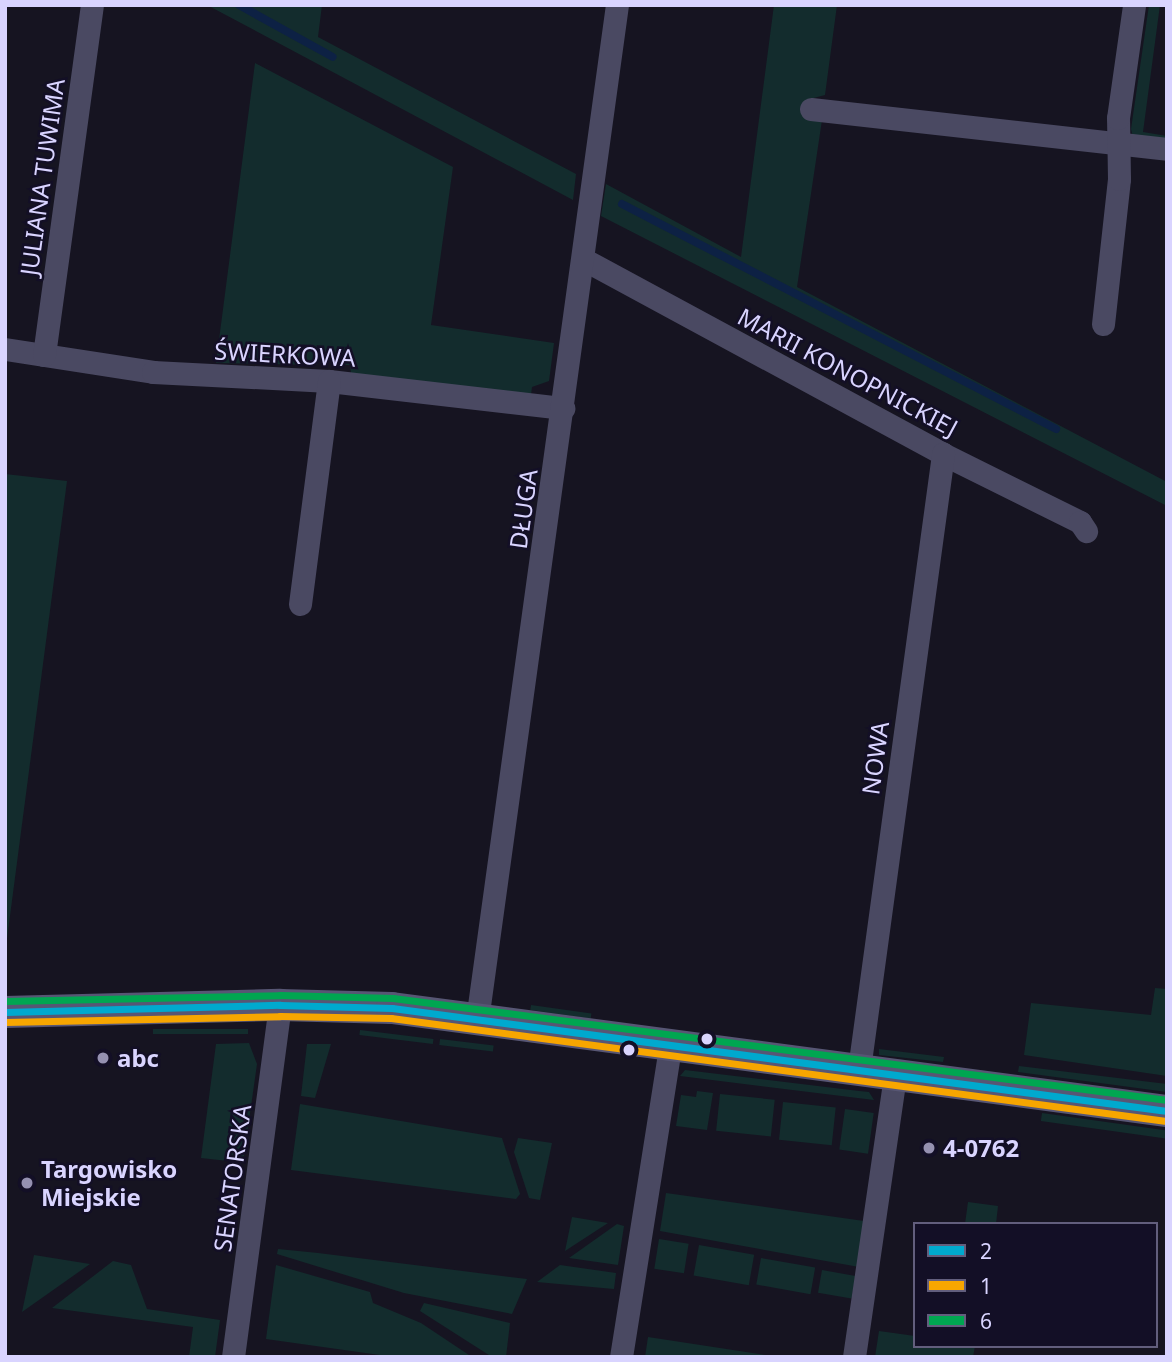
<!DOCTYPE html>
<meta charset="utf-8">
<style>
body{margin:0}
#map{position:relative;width:1172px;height:1362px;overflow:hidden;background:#161421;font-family:"Noto Sans",sans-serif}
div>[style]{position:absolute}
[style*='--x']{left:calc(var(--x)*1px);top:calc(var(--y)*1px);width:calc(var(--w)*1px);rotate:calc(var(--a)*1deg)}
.green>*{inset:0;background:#132c2d;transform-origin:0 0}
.stream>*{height:8px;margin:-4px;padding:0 4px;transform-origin:4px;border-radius:4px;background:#0d2144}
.minor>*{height:23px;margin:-11.5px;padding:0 11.5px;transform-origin:11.5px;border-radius:11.5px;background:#4a4962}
.secondary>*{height:32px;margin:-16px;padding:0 16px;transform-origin:16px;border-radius:16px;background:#575674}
.bus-1>*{height:7px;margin:-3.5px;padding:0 3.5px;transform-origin:3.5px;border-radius:3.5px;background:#00a9ce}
.bus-2>*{height:7px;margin:-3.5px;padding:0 3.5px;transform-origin:3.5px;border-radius:3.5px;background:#f7a600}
.bus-3>*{height:7px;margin:-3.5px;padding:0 3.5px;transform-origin:3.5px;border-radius:3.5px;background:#00a651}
.dots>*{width:19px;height:19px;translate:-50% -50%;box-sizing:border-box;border:4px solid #130f26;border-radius:50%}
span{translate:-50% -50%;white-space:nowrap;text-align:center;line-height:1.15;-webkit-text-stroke:5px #130f26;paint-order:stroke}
.street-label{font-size:24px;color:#d9d4ff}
.poi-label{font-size:24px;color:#d9d4ff;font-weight:700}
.left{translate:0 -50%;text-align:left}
.frame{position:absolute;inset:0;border:7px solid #d9d4ff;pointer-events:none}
.legend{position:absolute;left:913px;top:1222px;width:245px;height:126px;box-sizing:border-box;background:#130f26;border:2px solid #625e7d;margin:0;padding:9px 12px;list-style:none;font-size:21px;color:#d9d4ff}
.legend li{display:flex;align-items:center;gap:14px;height:35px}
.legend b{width:35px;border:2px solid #625e7d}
</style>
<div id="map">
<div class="green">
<div style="clip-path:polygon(207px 5px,322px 5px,318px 37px,576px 174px,573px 200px)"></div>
<div style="clip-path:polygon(774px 5px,837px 5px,825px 95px,806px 100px,822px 120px,797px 287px,1167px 482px,1167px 506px,601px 216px,606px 184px,741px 257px)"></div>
<div style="clip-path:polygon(1149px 5px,1160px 5px,1143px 132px,1167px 136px,1161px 143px,1133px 137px,1131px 129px)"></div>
<div style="clip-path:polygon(255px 63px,453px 167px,431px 325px,554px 343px,549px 381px,532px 387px,531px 395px,351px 373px,350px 365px,342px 365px,337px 357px,320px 356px,317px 365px,216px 363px)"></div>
<div style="clip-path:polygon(5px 474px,67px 481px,5px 954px)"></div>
<div style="clip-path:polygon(1155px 988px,1167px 989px,1167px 1076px,1024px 1055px,1031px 1003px,1151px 1015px)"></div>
<div style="left:531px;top:1005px;width:61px;height:5px;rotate:8deg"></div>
<div style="left:153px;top:1029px;width:95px;height:5px"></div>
<div style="left:360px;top:1030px;width:74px;height:5px;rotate:7deg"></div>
<div style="left:440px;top:1039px;width:54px;height:6px;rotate:7deg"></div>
<div style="clip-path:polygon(249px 1043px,257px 1064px,244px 1156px,237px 1162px,201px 1158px,216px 1044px)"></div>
<div style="clip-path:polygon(307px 1044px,331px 1044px,315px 1098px,301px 1096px)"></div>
<div style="clip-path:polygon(879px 1049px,944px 1057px,943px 1062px,879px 1055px)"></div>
<div style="clip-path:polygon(1019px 1066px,1167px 1084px,1167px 1092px,1018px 1072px)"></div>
<div style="clip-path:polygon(685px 1070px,859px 1091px,869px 1092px,874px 1100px,680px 1076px)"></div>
<div style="clip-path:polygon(697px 1091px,713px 1093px,707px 1130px,676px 1126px,681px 1095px,696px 1097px)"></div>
<div style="left:720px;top:1094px;width:55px;height:37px;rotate:6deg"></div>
<div style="left:783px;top:1102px;width:53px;height:38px;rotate:6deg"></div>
<div style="clip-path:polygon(300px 1104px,502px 1138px,520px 1194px,516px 1199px,291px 1170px)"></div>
<div style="left:845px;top:1109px;width:29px;height:41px;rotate:8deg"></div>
<div style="left:1042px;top:1113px;width:126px;height:8px;rotate:8deg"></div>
<div style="clip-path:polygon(518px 1138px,552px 1143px,540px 1200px,529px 1198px,514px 1152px)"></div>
<div style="clip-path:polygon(666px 1193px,864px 1221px,859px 1267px,660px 1231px)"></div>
<div style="clip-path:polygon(968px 1202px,998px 1206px,996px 1224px,965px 1224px)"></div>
<div style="clip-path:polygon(572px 1217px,608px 1223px,565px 1251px)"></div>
<div style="clip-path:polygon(617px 1224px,624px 1226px,618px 1265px,569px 1258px)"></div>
<div style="left:659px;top:1239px;width:30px;height:30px;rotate:9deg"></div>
<div style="left:699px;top:1245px;width:56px;height:31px;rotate:10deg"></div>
<div style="clip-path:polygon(278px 1249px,318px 1253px,527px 1279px,512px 1314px,404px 1293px,277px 1254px)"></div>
<div style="clip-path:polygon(34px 1255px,90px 1264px,22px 1312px)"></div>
<div style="left:761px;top:1258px;width:55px;height:27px;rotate:10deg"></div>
<div style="clip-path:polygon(113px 1261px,131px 1265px,147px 1309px,220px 1320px,215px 1357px,189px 1357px,193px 1327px,52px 1308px)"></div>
<div style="clip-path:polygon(276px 1265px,370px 1292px,373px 1303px,421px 1323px,472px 1357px,394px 1357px,266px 1339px)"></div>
<div style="clip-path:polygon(560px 1265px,616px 1273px,614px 1289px,537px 1282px)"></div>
<div style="left:822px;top:1270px;width:34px;height:23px;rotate:10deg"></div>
<div style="clip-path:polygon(424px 1303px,510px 1323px,506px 1357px,492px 1357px,420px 1311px)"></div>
<div style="clip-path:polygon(879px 1331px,915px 1336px,915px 1346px,975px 1346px,973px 1357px,875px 1357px)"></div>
<div style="clip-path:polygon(648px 1337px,779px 1357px,645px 1357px)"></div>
</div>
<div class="stream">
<div style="--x:239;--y:5;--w:107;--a:29"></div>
<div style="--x:622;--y:204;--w:489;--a:27.4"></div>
</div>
<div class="minor">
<div style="--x:811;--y:109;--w:358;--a:6.4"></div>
<div style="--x:583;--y:259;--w:409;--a:28.4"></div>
<div style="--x:943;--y:454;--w:153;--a:26.4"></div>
<div style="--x:1080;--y:522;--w:11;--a:56"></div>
<div style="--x:1103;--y:324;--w:146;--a:-83.7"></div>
<div style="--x:1119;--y:179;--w:61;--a:-90.9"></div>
<div style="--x:1118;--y:118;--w:114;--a:-81.9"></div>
<div style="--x:5;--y:349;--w:150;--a:8.8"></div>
<div style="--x:153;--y:372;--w:176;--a:2.9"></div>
<div style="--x:329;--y:381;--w:236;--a:6.6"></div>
<div style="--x:44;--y:355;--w:353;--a:-82.2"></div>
<div style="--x:300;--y:604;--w:225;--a:-82.6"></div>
<div style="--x:477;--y:1020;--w:1025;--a:-82.15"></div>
<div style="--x:859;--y:1069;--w:621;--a:-82.22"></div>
<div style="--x:233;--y:1357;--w:355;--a:-82.4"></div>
<div style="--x:621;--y:1357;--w:318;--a:-81"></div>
<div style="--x:854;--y:1357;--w:285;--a:-81.7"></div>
</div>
<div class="secondary">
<div style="--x:5;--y:1012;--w:275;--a:-1.5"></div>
<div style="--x:280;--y:1005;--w:112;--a:1.5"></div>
<div style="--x:392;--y:1008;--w:782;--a:7.57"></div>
</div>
<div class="bus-1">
<div style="--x:5;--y:1012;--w:275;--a:-1.5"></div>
<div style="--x:280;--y:1005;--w:112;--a:1.5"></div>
<div style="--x:392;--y:1008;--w:782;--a:7.57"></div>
</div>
<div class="bus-2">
<div style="--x:5;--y:1022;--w:275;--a:-1.2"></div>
<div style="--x:280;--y:1016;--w:111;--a:1"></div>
<div style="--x:391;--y:1018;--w:782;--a:7.57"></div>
</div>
<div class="bus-3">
<div style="--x:5;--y:1001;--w:275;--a:-1.2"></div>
<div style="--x:280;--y:995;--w:113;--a:1.5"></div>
<div style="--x:393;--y:998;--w:781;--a:7.51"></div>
</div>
<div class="dots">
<div style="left:707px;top:1039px;background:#d9d4ff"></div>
<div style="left:629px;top:1050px;background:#d9d4ff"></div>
<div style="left:103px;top:1058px;background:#9591b1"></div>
<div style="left:929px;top:1148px;background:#9591b1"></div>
<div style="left:27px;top:1183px;background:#9591b1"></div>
</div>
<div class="street-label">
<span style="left:42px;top:177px;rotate:-82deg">JULIANA TUWIMA</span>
<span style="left:285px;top:354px;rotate:3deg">ŚWIERKOWA</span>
<span style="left:848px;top:372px;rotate:28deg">MARII KONOPNICKIEJ</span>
<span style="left:523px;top:509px;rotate:-82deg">DŁUGA</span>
<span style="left:875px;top:758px;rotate:-82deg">NOWA</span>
<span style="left:232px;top:1178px;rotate:-82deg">SENATORSKA</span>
</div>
<div class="poi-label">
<span class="left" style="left:117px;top:1058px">abc</span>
<span class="left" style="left:943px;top:1148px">4-0762</span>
<span class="left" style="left:41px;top:1183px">Targowisko<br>Miejskie</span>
</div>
<div class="frame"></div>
<ul class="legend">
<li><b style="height:9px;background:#00a9ce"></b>2</li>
<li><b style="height:9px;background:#f7a600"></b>1</li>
<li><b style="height:9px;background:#00a651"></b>6</li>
</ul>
</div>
